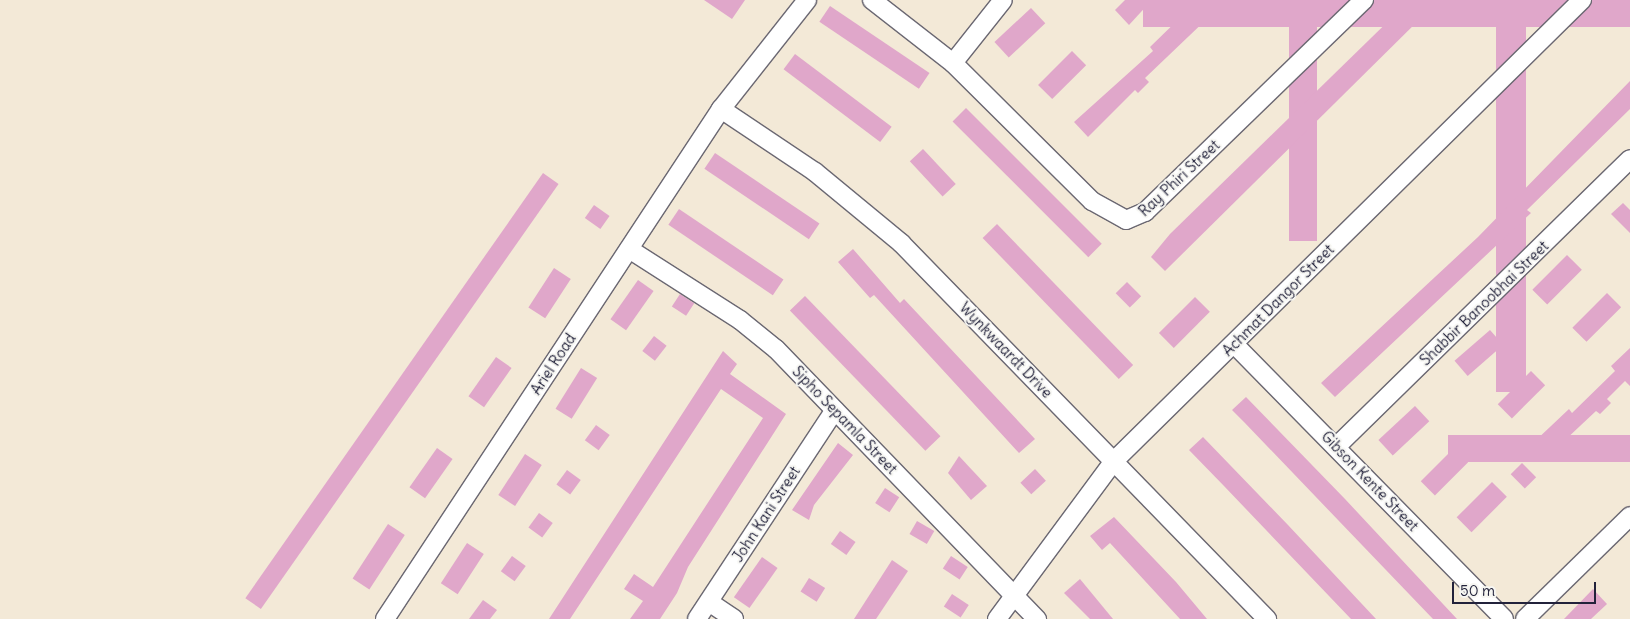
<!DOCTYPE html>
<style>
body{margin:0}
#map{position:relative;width:1630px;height:619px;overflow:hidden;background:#f3e9d7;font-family:Delius,sans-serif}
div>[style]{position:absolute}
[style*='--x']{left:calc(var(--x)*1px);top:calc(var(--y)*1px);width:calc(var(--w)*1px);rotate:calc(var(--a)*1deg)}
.building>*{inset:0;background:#e0a7ca;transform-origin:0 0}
.roads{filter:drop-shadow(1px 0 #6b6872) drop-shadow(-1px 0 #6b6872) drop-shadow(0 1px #6b6872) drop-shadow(0 -1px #6b6872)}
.minor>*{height:18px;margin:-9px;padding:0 9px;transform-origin:9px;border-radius:9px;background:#fff}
span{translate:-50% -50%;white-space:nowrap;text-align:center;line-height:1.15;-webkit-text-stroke:4px #f6f6f2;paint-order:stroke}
.street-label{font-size:15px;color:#22223b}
.scale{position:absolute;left:1452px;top:582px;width:144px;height:22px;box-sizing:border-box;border:2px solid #22223b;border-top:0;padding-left:6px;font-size:15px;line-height:18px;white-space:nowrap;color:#22223b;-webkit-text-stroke:4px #f6f6f2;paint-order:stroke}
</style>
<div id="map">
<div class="building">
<div style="clip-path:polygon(704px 0,745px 0,732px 19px)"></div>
<div style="clip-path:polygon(1125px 0,1152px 0,1129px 25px,1115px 10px)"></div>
<div style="clip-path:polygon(1197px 0,1226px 0,1223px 4px,1227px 8px,1215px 19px,1211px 15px,1145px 78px,1149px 82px,1138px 93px,1135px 90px,1088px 137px,1074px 122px,1153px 51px,1150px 47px,1186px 12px,1190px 16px,1201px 5px)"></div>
<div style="left:1289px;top:0;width:28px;height:241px"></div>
<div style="clip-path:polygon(1410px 0,1418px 0,1428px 11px,1165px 271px,1151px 257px,1170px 234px)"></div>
<div style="left:1496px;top:0;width:30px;height:392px"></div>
<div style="left:1630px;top:0;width:27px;height:487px;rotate:90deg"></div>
<div style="left:830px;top:6px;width:120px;height:19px;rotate:34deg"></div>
<div style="left:1031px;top:8px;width:21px;height:50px;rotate:47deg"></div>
<div style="left:1072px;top:51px;width:20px;height:48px;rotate:45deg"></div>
<div style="left:795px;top:54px;width:121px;height:19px;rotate:37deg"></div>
<div style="clip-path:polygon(1630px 81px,1630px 109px,1527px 210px,1531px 213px,1335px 397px,1321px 383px,1478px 237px)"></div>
<div style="left:966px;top:108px;width:192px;height:19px;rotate:45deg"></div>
<div style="left:923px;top:149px;width:48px;height:18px;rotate:47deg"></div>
<div style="left:715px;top:153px;width:126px;height:19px;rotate:34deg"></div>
<div style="left:543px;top:173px;width:19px;height:519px;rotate:35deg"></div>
<div style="clip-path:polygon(1623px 203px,1630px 210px,1630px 233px,1611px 214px)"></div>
<div style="left:594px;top:205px;width:19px;height:16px;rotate:35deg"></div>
<div style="left:679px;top:209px;width:126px;height:19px;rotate:34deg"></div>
<div style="left:997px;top:224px;width:196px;height:20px;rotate:46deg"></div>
<div style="clip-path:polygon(853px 249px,900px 303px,904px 299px,1035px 439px,1019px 453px,874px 295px,870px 298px,838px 262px)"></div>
<div style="left:1567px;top:255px;width:21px;height:49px;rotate:45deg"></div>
<div style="left:554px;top:268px;width:20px;height:47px;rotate:33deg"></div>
<div style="left:638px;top:280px;width:19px;height:48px;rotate:35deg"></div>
<div style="left:1127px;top:282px;width:20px;height:16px;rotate:45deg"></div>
<div style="left:1607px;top:293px;width:20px;height:49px;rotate:45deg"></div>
<div style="left:680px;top:294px;width:17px;height:15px;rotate:33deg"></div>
<div style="left:805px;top:296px;width:195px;height:21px;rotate:46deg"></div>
<div style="left:1195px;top:297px;width:21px;height:51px;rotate:45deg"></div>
<div style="left:1490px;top:330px;width:20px;height:47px;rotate:49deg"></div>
<div style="left:654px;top:336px;width:16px;height:19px;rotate:38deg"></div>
<div style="clip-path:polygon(1630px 348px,1630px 386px,1625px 381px,1607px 399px,1611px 403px,1600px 414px,1596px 411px,1547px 457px,1533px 443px,1569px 409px,1572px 413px,1615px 371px,1611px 366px)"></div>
<div style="clip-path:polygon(723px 351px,737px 364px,730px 374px,786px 414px,688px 567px,677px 593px,660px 619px,630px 619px,643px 601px,624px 589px,634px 574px,653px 587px,763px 418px,721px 389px,570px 619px,549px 619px)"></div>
<div style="left:496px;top:357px;width:19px;height:48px;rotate:35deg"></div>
<div style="left:581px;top:368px;width:19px;height:48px;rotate:32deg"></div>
<div style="left:1531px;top:371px;width:20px;height:47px;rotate:45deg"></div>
<div style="clip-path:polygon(1246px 397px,1345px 499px,1457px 619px,1433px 619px,1244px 422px,1232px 410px)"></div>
<div style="left:1415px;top:406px;width:21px;height:50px;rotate:47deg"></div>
<div style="left:596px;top:425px;width:17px;height:19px;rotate:36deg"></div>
<div style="left:1630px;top:435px;width:27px;height:182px;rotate:90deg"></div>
<div style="clip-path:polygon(1203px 437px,1288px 525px,1376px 619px,1351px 619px,1224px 486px,1189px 450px)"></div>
<div style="clip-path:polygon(838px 443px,853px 455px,814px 505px,809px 520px,792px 510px)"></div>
<div style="left:437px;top:448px;width:19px;height:48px;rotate:35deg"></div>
<div style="left:1454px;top:448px;width:20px;height:47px;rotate:45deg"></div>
<div style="left:525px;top:454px;width:20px;height:49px;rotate:33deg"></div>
<div style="clip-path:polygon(959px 456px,987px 486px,971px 500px,948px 473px)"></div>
<div style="left:1522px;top:463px;width:20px;height:16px;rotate:45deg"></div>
<div style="left:1035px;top:469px;width:16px;height:20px;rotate:47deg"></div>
<div style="left:567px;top:470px;width:17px;height:18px;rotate:36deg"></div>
<div style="left:1492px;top:482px;width:21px;height:50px;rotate:45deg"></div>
<div style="left:885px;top:488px;width:17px;height:18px;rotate:33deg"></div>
<div style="left:539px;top:513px;width:17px;height:18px;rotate:36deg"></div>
<div style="clip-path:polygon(1114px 517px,1176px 582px,1207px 619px,1180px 619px,1110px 543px,1102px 550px,1090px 536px)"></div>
<div style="left:917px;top:521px;width:20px;height:15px;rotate:30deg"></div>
<div style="left:388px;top:524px;width:20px;height:65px;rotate:33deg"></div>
<div style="left:840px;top:531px;width:19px;height:16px;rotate:35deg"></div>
<div style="left:467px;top:543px;width:20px;height:48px;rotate:33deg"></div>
<div style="left:512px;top:556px;width:17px;height:19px;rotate:36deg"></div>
<div style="left:951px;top:556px;width:20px;height:15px;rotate:33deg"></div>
<div style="left:762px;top:557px;width:19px;height:49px;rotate:35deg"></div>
<div style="clip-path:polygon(892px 560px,908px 571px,876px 619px,854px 619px)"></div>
<div style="left:809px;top:578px;width:19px;height:16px;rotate:32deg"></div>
<div style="clip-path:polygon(1080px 579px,1113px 619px,1090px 619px,1064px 593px)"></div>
<div style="clip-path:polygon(1593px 589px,1607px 604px,1591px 619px,1564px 619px)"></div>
<div style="left:952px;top:594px;width:20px;height:15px;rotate:33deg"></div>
<div style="clip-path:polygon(483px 600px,497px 610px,490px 619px,469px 619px)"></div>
</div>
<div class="roads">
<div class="minor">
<div style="--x:872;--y:0;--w:103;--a:37.9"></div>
<div style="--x:953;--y:63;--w:196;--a:44.8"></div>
<div style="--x:1092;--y:201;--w:39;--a:29"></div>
<div style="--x:1126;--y:220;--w:21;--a:-23"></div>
<div style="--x:1145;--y:212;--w:305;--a:-44.1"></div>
<div style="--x:953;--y:63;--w:80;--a:-51.6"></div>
<div style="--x:721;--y:109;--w:113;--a:33.8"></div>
<div style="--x:815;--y:172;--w:112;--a:39.5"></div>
<div style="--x:901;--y:243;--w:525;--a:45.77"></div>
<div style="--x:629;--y:249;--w:132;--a:32.6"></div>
<div style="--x:740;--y:320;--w:46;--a:38.9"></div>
<div style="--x:776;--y:349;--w:376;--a:46"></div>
<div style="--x:1234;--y:344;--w:385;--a:45.5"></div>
<div style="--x:1337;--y:446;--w:410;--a:-44.4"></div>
<div style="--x:709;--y:602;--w:30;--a:34"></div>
<div style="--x:385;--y:619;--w:611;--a:-56.62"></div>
<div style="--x:721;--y:109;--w:139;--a:-51.7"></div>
<div style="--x:697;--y:619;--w:250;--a:-56.6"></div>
<div style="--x:997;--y:619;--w:197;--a:-53.5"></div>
<div style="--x:1114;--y:461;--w:657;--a:-44.57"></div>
<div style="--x:1525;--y:619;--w:147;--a:-44.4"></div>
</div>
</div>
<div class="street-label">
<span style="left:1179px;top:178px;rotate:-43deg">Ray Phiri Street</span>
<span style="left:1278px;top:300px;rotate:-45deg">Achmat Dangor Street</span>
<span style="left:1484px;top:303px;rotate:-44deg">Shabbir Banoobhai Street</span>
<span style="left:1006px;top:350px;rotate:46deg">Wynkwaardt Drive</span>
<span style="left:553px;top:364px;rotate:-57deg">Ariel Road</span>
<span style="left:845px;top:420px;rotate:46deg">Sipho Sepamla Street</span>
<span style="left:1370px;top:481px;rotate:46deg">Gibson Kente Street</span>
<span style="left:766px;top:514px;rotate:-57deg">John Kani Street</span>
</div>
<div class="scale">50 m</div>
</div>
